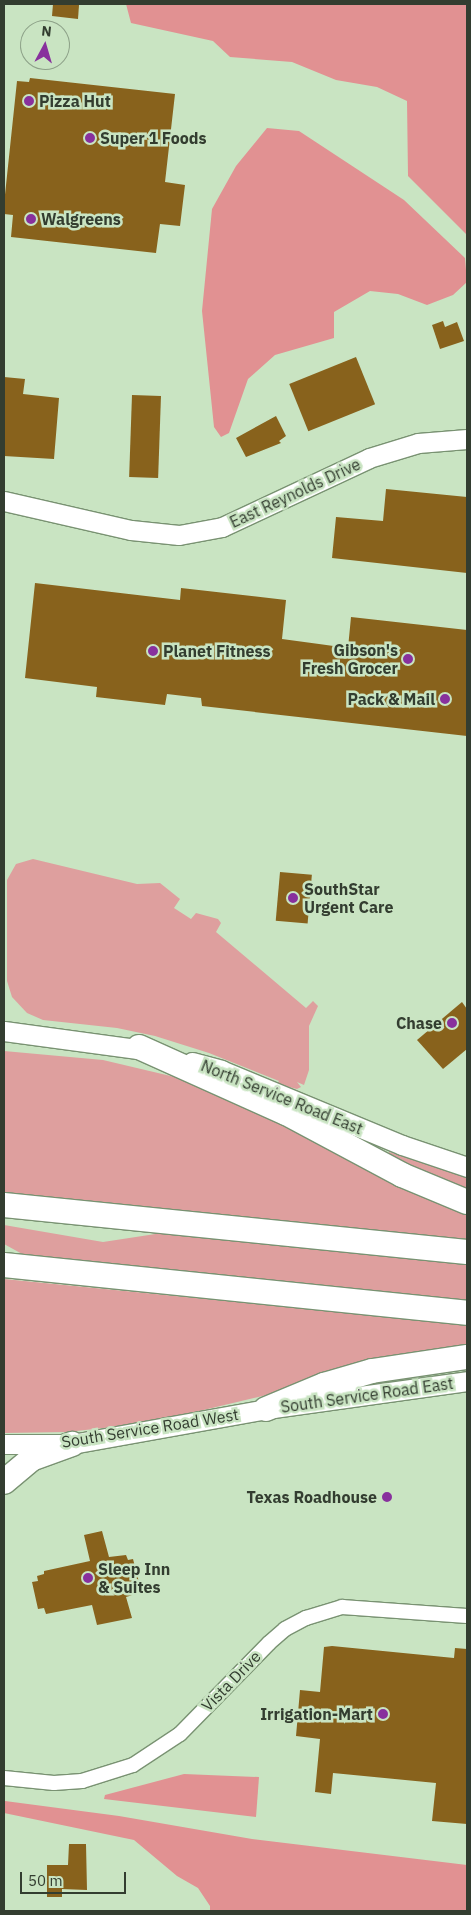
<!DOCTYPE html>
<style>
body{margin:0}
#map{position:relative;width:471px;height:1915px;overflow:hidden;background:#c9e4c2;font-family:"IBM Plex Sans",sans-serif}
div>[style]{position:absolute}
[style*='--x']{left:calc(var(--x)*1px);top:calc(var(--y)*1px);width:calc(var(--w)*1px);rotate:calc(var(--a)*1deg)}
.green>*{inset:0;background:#de9f9e}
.forest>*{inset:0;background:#e19192}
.building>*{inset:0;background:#88621c;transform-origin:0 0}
.roads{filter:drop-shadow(1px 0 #799272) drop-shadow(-1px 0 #799272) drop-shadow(0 1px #799272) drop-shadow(0 -1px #799272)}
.street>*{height:14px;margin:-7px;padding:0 7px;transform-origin:7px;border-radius:7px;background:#fff}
.secondary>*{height:19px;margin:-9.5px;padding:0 9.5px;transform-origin:9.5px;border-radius:9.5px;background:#fff}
.highway>*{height:24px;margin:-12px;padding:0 12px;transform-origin:12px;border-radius:12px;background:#fff}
.dots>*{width:14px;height:14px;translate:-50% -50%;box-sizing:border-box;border:2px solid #c9e4c2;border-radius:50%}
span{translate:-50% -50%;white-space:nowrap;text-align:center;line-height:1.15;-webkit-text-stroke:5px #c9e4c2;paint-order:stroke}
.poi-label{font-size:16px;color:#333d30;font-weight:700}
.left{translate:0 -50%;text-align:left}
.right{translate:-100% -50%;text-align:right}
.street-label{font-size:16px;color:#333d30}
.frame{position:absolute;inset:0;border:5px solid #333d30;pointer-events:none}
.north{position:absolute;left:20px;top:20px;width:50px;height:50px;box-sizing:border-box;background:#c9e4c2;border:1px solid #8da188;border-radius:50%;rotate:6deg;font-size:14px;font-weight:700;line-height:20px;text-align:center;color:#333d30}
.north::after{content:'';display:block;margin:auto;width:18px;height:22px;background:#88309d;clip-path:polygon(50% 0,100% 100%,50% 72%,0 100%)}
.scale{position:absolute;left:20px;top:1872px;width:106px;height:22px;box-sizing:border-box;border:2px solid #333d30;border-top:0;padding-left:6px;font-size:15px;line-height:18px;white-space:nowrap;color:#333d30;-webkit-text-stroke:4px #c9e4c2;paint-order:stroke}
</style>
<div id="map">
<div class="green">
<div style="clip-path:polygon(33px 859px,137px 884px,160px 883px,180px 899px,174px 908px,191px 919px,196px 913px,218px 919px,221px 923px,216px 932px,306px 1008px,313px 1001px,318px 1006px,309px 1026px,309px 1070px,304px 1085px,297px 1082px,301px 1087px,297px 1089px,277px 1084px,279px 1081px,209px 1053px,155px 1036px,117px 1028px,43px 1020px,27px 1013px,12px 997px,7px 981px,7px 880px,16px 864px)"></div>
<div style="clip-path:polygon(4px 1051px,103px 1060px,196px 1082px,467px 1212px,467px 1240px,4px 1193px)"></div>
<div style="clip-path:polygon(389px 1152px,467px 1178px,467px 1193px,387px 1157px)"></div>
<div style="clip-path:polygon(4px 1225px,103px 1242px,162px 1233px,467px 1264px,467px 1300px,24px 1255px,4px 1244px)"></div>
<div style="clip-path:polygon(4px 1279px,467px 1325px,467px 1347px,149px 1423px,67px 1432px,4px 1433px)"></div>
</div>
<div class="forest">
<div style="clip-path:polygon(126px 4px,467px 4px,467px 235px,408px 176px,407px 101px,377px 87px,336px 80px,292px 62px,230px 57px,213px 41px,131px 23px)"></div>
<div style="clip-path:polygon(267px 128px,299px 131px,404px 200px,465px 258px,467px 282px,453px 295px,427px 305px,398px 294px,370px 291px,334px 312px,334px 338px,275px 355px,248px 379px,229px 433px,221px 437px,214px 427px,202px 311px,212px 209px,236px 166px)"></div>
<div style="clip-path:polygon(184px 1774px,259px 1777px,256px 1817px,104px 1799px,105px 1795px)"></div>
<div style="clip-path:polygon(5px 1801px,119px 1816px,252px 1839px,467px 1865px,467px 1911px,210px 1911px,210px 1906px,198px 1888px,177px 1876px,134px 1840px,4px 1813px)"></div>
</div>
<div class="building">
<div style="clip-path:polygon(53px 4px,79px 5px,78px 19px,52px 16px)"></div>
<div style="clip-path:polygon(30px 78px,175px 94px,165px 182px,185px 185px,180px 226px,160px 224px,156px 253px,11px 237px,13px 215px,4px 214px,4px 204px,17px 81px,29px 82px)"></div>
<div style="clip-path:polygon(443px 321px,445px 327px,457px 322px,464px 341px,440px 349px,432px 325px)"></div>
<div style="left:356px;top:357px;width:51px;height:72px;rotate:68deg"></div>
<div style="clip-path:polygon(4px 377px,25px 379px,23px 394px,59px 398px,54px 459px,4px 456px)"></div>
<div style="left:132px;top:395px;width:29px;height:82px;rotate:2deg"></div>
<div style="clip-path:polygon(276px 416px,286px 436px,279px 441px,281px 443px,246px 457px,236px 438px)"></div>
<div style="clip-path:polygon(386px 489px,467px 497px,467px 573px,332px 558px,336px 517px,383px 521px)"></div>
<div style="clip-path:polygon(35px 583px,180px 600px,181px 588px,286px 600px,282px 639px,319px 644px,348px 648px,351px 617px,467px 630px,467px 736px,202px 706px,201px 698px,167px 694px,165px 705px,96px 697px,97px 687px,25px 678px)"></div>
<div style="left:280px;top:872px;width:32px;height:49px;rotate:5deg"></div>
<div style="clip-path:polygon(462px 1002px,467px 1009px,467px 1049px,443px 1069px,417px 1040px)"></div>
<div style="clip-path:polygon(102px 1531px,109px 1557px,126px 1555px,128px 1560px,133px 1559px,140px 1586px,135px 1588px,136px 1594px,126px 1597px,132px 1618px,97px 1625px,92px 1605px,46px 1614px,44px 1608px,38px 1609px,32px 1582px,38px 1581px,37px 1576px,44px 1574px,44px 1571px,90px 1561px,84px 1535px)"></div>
<div style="clip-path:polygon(332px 1646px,454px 1658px,455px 1648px,467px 1649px,467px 1824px,432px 1821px,436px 1783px,333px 1773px,331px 1794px,315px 1792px,320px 1739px,296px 1736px,300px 1690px,320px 1692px,324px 1647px)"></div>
<div style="clip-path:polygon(69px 1844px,86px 1844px,87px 1890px,62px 1889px,62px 1897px,47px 1897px,47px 1865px,68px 1865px)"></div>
</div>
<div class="roads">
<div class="street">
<div style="--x:4;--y:1778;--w:50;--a:5.7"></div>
<div style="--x:54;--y:1783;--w:28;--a:-4"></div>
<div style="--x:82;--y:1781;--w:53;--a:-17.4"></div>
<div style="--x:133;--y:1765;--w:56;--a:-33.4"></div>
<div style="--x:180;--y:1734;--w:127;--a:-45.6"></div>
<div style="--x:269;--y:1643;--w:21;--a:-41"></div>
<div style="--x:285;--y:1629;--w:24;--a:-28"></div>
<div style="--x:306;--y:1618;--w:38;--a:-17"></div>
<div style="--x:342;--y:1607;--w:125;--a:4.1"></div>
</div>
<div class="secondary">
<div style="--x:4;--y:501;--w:130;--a:12.9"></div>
<div style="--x:131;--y:530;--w:48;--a:5.9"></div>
<div style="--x:179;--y:535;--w:44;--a:-10.5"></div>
<div style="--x:222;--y:527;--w:162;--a:-25.1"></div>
<div style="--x:369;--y:458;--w:51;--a:-17"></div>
<div style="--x:418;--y:443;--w:49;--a:-4.7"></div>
<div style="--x:4;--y:1031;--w:148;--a:7.7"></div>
<div style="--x:192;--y:1062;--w:30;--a:15"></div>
<div style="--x:221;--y:1070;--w:196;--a:22.5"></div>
<div style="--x:402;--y:1145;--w:69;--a:18.7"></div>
<div style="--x:4;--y:1444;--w:68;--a:0"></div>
<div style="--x:72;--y:1444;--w:197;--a:-10.2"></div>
<div style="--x:266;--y:1409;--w:203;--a:-7.9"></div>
</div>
<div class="highway">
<div style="--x:139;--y:1047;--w:161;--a:24.2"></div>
<div style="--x:286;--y:1113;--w:132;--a:28.1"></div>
<div style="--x:402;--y:1175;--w:70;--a:22.6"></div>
<div style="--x:4;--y:1205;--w:465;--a:5.8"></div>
<div style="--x:4;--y:1265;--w:465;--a:5.9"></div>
<div style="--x:266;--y:1409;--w:63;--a:-22.5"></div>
<div style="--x:324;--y:1385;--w:50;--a:-16.3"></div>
<div style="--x:372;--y:1371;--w:96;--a:-8.4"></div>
<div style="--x:4;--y:1482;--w:35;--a:-40"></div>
<div style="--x:31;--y:1459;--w:44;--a:-20.1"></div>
</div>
</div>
<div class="dots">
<div style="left:29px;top:101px;background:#88309d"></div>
<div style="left:90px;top:138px;background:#88309d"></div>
<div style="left:31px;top:219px;background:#88309d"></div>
<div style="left:153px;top:651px;background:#88309d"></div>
<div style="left:408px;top:659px;background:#88309d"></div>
<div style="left:445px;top:699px;background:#88309d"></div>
<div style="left:293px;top:898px;background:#88309d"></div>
<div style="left:452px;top:1023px;background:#88309d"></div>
<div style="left:387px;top:1497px;background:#88309d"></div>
<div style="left:88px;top:1578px;background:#88309d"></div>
<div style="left:383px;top:1714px;background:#88309d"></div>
</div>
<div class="poi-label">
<span class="left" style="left:39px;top:101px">Pizza Hut</span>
<span class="left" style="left:100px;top:138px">Super 1 Foods</span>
<span class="left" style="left:41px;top:219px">Walgreens</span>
<span class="right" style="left:398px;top:659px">Gibson's<br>Fresh Grocer</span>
<span class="left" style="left:163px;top:651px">Planet Fitness</span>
<span class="right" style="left:435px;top:699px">Pack &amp; Mail</span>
<span class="left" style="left:304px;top:898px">SouthStar<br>Urgent Care</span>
<span class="right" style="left:442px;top:1023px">Chase</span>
<span class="right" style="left:377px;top:1497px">Texas Roadhouse</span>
<span class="left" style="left:98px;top:1578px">Sleep Inn<br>&amp; Suites</span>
<span class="right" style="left:373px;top:1714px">Irrigation-Mart</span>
</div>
<div class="street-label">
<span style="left:295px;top:493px;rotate:-25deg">East Reynolds Drive</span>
<span style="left:282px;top:1097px;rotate:22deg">North Service Road East</span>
<span style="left:367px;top:1395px;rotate:-8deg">South Service Road East</span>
<span style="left:150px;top:1428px;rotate:-9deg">South Service Road West</span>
<span style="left:231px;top:1681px;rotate:-46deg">Vista Drive</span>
</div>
<div class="frame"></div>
<div class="north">N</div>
<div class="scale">50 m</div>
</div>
